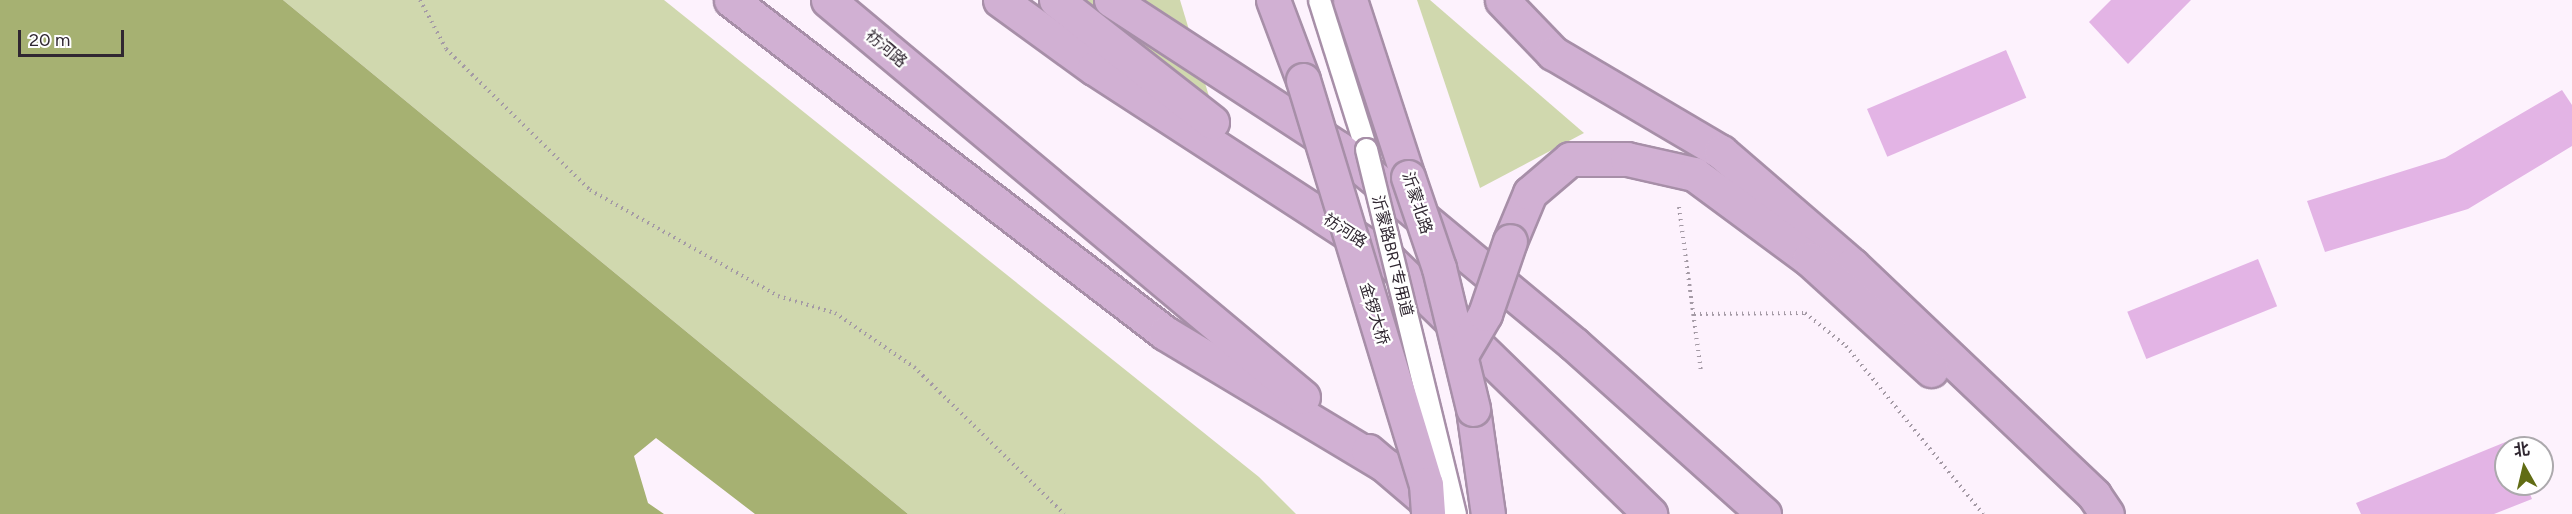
<!DOCTYPE html>
<meta charset="utf-8">
<style>
body{margin:0}
#map{position:relative;width:2572px;height:514px;overflow:hidden;background:#fdf2fd;font-family:Figtree,"Noto Sans SC",sans-serif}
div>[style]{position:absolute}
[style*='--x']{left:calc(var(--x)*1px);top:calc(var(--y)*1px);width:calc(var(--w)*1px);rotate:calc(var(--a)*1deg)}
.green>*{inset:0;background:#d0d8ae}
.water>*{inset:0;background:#a6b172}
.building>*{inset:0;background:#e3b4e5;transform-origin:0 0}
.path>*{height:4px;margin-top:-2px;transform-origin:0;background:repeating-linear-gradient(90deg,#a49aa5 0 1.5px,transparent 0 6px)}
.roads{filter:drop-shadow(2px 0 #a78fa8) drop-shadow(-2px 0 #a78fa8) drop-shadow(0 2px #a78fa8) drop-shadow(0 -2px #a78fa8)}
.lane>*{height:21px;margin:-10.5px;padding:0 10.5px;transform-origin:10.5px;border-radius:10.5px;background:#fff}
.primary>*{height:33px;margin:-16.5px;padding:0 16.5px;transform-origin:16.5px;border-radius:16.5px;background:#d1b0d3}
.bridges{filter:drop-shadow(2px 0 #a78fa8) drop-shadow(-2px 0 #a78fa8) drop-shadow(0 2px #a78fa8) drop-shadow(0 -2px #a78fa8)}
.lane-bridge>*{height:21px;margin:-10.5px;padding:0 10.5px;transform-origin:10.5px;border-radius:10.5px;background:#fff}
.primary-bridge>*{height:33px;margin:-16.5px;padding:0 16.5px;transform-origin:16.5px;border-radius:16.5px;background:#d1b0d3}
span{translate:-50% -50%;white-space:nowrap;text-align:center;line-height:1.15;-webkit-text-stroke:4.5px #fff;paint-order:stroke}
.street-label{font-size:16px;color:#302731}
.north{position:absolute;left:2494px;top:436px;width:60px;height:60px;box-sizing:border-box;background:#fff;border:2px solid #aca9ad;border-radius:50%;rotate:352deg;font-size:16px;font-weight:700;line-height:24px;text-align:center;color:#302731}
.north::after{content:'';display:block;margin:auto;width:21px;height:27px;background:#616c14;clip-path:polygon(50% 0,100% 100%,50% 72%,0 100%)}
.scale{position:absolute;left:18px;top:30px;width:106px;height:27px;box-sizing:border-box;border:3px solid #302731;border-top:0;padding-left:8px;font-size:18px;line-height:21px;white-space:nowrap;color:#302731;-webkit-text-stroke:4px #fff;paint-order:stroke}
</style>
<div id="map">
<div class="green">
<div style="clip-path:polygon(283px 0,664px 0,1259px 477px,1296px 514px,908px 514px)"></div>
<div style="clip-path:polygon(1080px 0,1180px 0,1211px 103px)"></div>
<div style="clip-path:polygon(1417px 0,1430px 0,1584px 133px,1480px 188px)"></div>
</div>
<div class="water">
<div style="clip-path:polygon(0 0,283px 0,908px 514px,755px 514px,656px 438px,634px 456px,648px 503px,664px 514px,0 514px)"></div>
</div>
<div class="building">
<div style="clip-path:polygon(2111px 0,2191px 0,2128px 64px,2089px 22px)"></div>
<div style="left:2006px;top:50px;width:52px;height:151px;rotate:67deg"></div>
<div style="clip-path:polygon(2562px 90px,2572px 105px,2572px 146px,2468px 209px,2325px 252px,2307px 201px,2445px 158px)"></div>
<div style="left:2258px;top:259px;width:51px;height:141px;rotate:68deg"></div>
<div style="clip-path:polygon(2508px 441px,2506px 484px,2526px 484px,2532px 499px,2494px 514px,2361px 514px,2356px 503px)"></div>
</div>
<div class="path">
<div style="--x:420;--y:0;--w:55;--a:62"></div>
<div style="--x:446;--y:49;--w:202;--a:44.4"></div>
<div style="--x:590;--y:190;--w:216;--a:29.4"></div>
<div style="--x:778;--y:296;--w:59;--a:16.6"></div>
<div style="--x:835;--y:313;--w:96;--a:34.4"></div>
<div style="--x:914;--y:367;--w:210;--a:44.4"></div>
<div style="--x:1679;--y:207;--w:166;--a:82.4"></div>
<div style="--x:1694;--y:314;--w:111;--a:-0.5"></div>
<div style="--x:1805;--y:313;--w:53;--a:38.8"></div>
<div style="--x:1846;--y:346;--w:217;--a:50.8"></div>
</div>
<div class="roads">
<div class="lane">
<div style="--x:1319;--y:0;--w:156;--a:72.5"></div>
</div>
<div class="primary">
<div style="--x:731;--y:0;--w:547;--a:37.5"></div>
<div style="--x:1165;--y:333;--w:257;--a:31"></div>
<div style="--x:828;--y:0;--w:619;--a:39.89"></div>
<div style="--x:1000;--y:0;--w:116;--a:35.9"></div>
<div style="--x:1094;--y:68;--w:351;--a:33"></div>
<div style="--x:1388;--y:259;--w:366;--a:44.2"></div>
<div style="--x:1056;--y:0;--w:198;--a:38"></div>
<div style="--x:1111;--y:0;--w:271;--a:33.1"></div>
<div style="--x:1338;--y:148;--w:307;--a:39.7"></div>
<div style="--x:1574;--y:344;--w:255;--a:41.8"></div>
<div style="--x:1273;--y:0;--w:85;--a:69.4"></div>
<div style="--x:1350;--y:0;--w:186;--a:71.9"></div>
<div style="--x:1502;--y:0;--w:74;--a:46.1"></div>
<div style="--x:1553;--y:53;--w:195;--a:30.5"></div>
<div style="--x:1721;--y:152;--w:173;--a:40.8"></div>
<div style="--x:1852;--y:265;--w:334;--a:43.5"></div>
<div style="--x:2094;--y:495;--w:23;--a:56"></div>
<div style="--x:1510;--y:241;--w:52;--a:-67.4"></div>
<div style="--x:1530;--y:193;--w:52;--a:-40.4"></div>
<div style="--x:1570;--y:159;--w:57;--a:0"></div>
<div style="--x:1627;--y:159;--w:69;--a:12.6"></div>
<div style="--x:1694;--y:174;--w:143;--a:36.5"></div>
<div style="--x:1809;--y:259;--w:165;--a:42.3"></div>
<div style="--x:1473;--y:409;--w:106;--a:81.9"></div>
<div style="--x:1368;--y:451;--w:97;--a:40.4"></div>
</div>
</div>
<div class="bridges">
<div class="lane-bridge">
<div style="--x:1366;--y:149;--w:376;--a:76.3"></div>
</div>
<div class="primary-bridge">
<div style="--x:1303;--y:80;--w:422;--a:73.1"></div>
<div style="--x:1426;--y:484;--w:30;--a:86"></div>
<div style="--x:1408;--y:177;--w:96;--a:71.2"></div>
<div style="--x:1439;--y:268;--w:145;--a:76.4"></div>
<div style="--x:1461;--y:355;--w:48;--a:-59.7"></div>
<div style="--x:1485;--y:314;--w:77;--a:-71.1"></div>
</div>
</div>
<div class="street-label">
<span style="left:886px;top:49px;rotate:40deg">祊河路</span>
<span style="left:1417px;top:203px;rotate:72deg">沂蒙北路</span>
<span style="left:1345px;top:231px;rotate:33deg">祊河路</span>
<span style="left:1392px;top:256px;rotate:76deg">沂蒙路BRT专用道</span>
<span style="left:1374px;top:314px;rotate:73deg">金锣大桥</span>
</div>
<div class="north">北</div>
<div class="scale">20 m</div>
</div>
